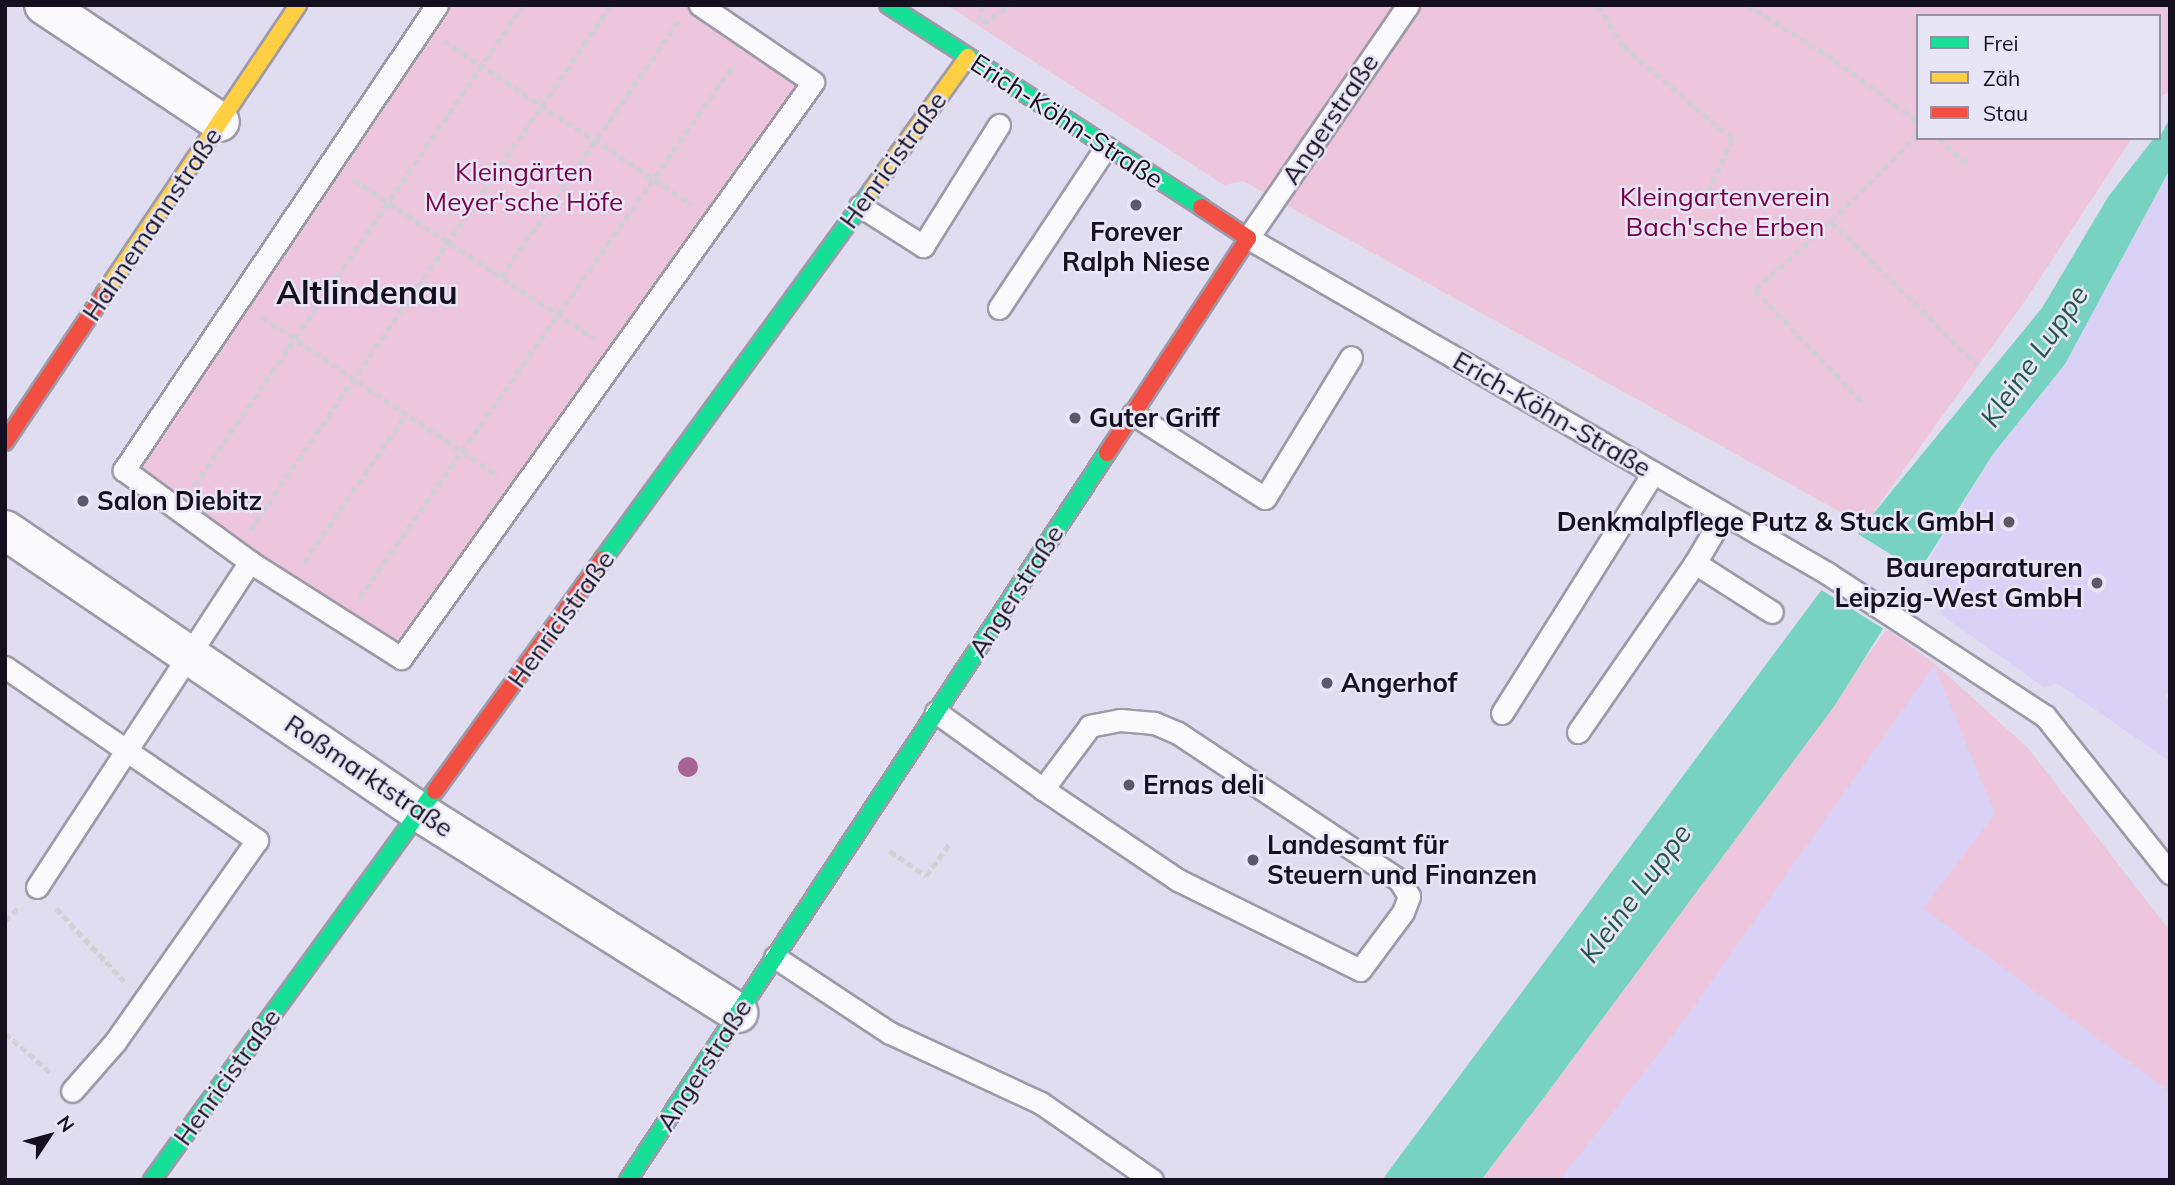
<!DOCTYPE html>
<meta charset="utf-8">
<style>
body{margin:0}
#map{position:relative;width:2175px;height:1185px;overflow:hidden;background:#e1ddf1;font-family:Mulish,sans-serif}
div>[style]{position:absolute}
[style*='--x']{left:calc(var(--x)*1px);top:calc(var(--y)*1px);width:calc(var(--w)*1px);rotate:calc(var(--a)*1deg)}
.built>*{inset:0;background:#d9d1f6}
.green>*{inset:0;background:#edc5dc}
.water>*{inset:0;background:#77d2c2}
.pier>*{inset:0;background:#e1ddf1;transform-origin:0 0}
.path>*{height:4.5px;margin-top:-2.25px;transform-origin:0;background:repeating-linear-gradient(90deg,#d1d0d6 0 7px,transparent 0 10.5px)}
.roads{filter:drop-shadow(2px 0 #9d9aaa) drop-shadow(-2px 0 #9d9aaa) drop-shadow(0 2px #9d9aaa) drop-shadow(0 -2px #9d9aaa)}
.lane>*{height:21px;margin:-10.5px;padding:0 10.5px;transform-origin:10.5px;border-radius:10.5px;background:#fafafd}
.street>*{height:38px;margin:-19px;padding:0 19px;transform-origin:19px;border-radius:19px;background:#fafafd}
.fast>*{height:16px;margin:-8px;padding:0 8px;transform-origin:8px;border-radius:8px;background:#16e098}
.slow>*{height:16px;margin:-8px;padding:0 8px;transform-origin:8px;border-radius:8px;background:#ffcf43}
.jam>*{height:16px;margin:-8px;padding:0 8px;transform-origin:8px;border-radius:8px;background:#f24e42}
.trees>*{width:20px;height:20px;margin:-10px;border-radius:50%;background:#a76493}
.dots>*{width:19px;height:19px;translate:-50% -50%;box-sizing:border-box;border:4px solid #e8e5f7;border-radius:50%}
span{translate:-50% -50%;white-space:nowrap;text-align:center;line-height:1.15;-webkit-text-stroke:5px #e8e5f7;paint-order:stroke}
.street-label{font-size:26px;color:#141020}
.park-label{font-size:26px;color:#780146}
.poi-label{font-size:26px;color:#141020;font-weight:700}
.left{translate:0 -50%;text-align:left}
.right{translate:-100% -50%;text-align:right}
.water-label{font-size:28px;color:#22584a;font-style:italic}
.district-label{font-size:33px;color:#141020;font-weight:700}
.frame{position:absolute;inset:0;border:7px solid #141020;pointer-events:none}
.legend{position:absolute;left:1916px;top:14px;width:245px;height:126px;box-sizing:border-box;background:#e8e5f7;border:2px solid #9390a1;margin:0;padding:9px 12px;list-style:none;font-size:21px;color:#141020}
.legend li{display:flex;align-items:center;gap:14px;height:35px}
.legend b{width:35px;border:2px solid #9390a1}
.north{position:absolute;left:14px;top:1101px;width:70px;height:70px;-webkit-text-stroke:5px #e8e5f7;paint-order:stroke;rotate:54deg;font-size:19px;font-weight:700;line-height:28px;text-align:center;color:#141020}
.north::after{content:'';display:block;margin:auto;width:24px;height:32px;background:#141020;clip-path:polygon(50% 0,100% 100%,50% 72%,0 100%)}
</style>
<div id="map">
<div class="built">
<div style="clip-path:polygon(2170px 169px,2170px 689px,2165px 697px,2170px 702px,2170px 761px,2056px 683px,2045px 688px,1943px 616px,1922px 571px,1993px 454px,2065px 364px)"></div>
<div style="clip-path:polygon(1887px 629px,1935px 664px,1995px 814px,1924px 908px,2170px 1092px,2170px 1180px,1481px 1180px)"></div>
</div>
<div class="green">
<div style="clip-path:polygon(437px 5px,700px 5px,813px 82px,401px 658px,124px 470px)"></div>
<div style="clip-path:polygon(947px 5px,2170px 5px,2170px 91px,2159px 98px,2159px 16px,1918px 16px,1918px 138px,2132px 138px,2027px 298px,1864px 525px,1243px 181px,1224px 185px)"></div>
<div style="clip-path:polygon(1887px 629px,1935px 664px,2028px 748px,2170px 931px,2170px 1092px,1923px 908px,1995px 814px,1934px 665px,1682px 1023px,1560px 1180px,1481px 1180px)"></div>
</div>
<div class="water">
<div style="clip-path:polygon(2170px 118px,2170px 169px,2065px 364px,1993px 454px,1835px 705px,1542px 1100px,1481px 1180px,1382px 1180px,1820px 592px,1864px 525px,2042px 308px,2108px 197px,2154px 138px,2159px 138px)"></div>
</div>
<div class="pier">
<div style="left:1855px;top:532px;width:81px;height:67px;rotate:32deg"></div>
</div>
<div class="path">
<div style="--x:1598;--y:5;--w:48;--a:58.6"></div>
<div style="--x:1623;--y:46;--w:144;--a:40.2"></div>
<div style="--x:1733;--y:139;--w:62;--a:114.9"></div>
<div style="--x:1747;--y:5;--w:104;--a:32"></div>
<div style="--x:1835;--y:60;--w:104;--a:36.8"></div>
<div style="--x:979;--y:22;--w:17;--a:-80"></div>
<div style="--x:982;--y:24;--w:36;--a:-32"></div>
<div style="--x:444;--y:41;--w:296;--a:33.4"></div>
<div style="--x:1918;--y:135;--w:123;--a:135"></div>
<div style="--x:1831;--y:222;--w:204;--a:44.2"></div>
<div style="--x:1938;--y:138;--w:43;--a:42.2"></div>
<div style="--x:354;--y:180;--w:289;--a:33.4"></div>
<div style="--x:1831;--y:222;--w:102;--a:138.2"></div>
<div style="--x:1755;--y:290;--w:158;--a:46.3"></div>
<div style="--x:501;--y:277;--w:311;--a:-55.3"></div>
<div style="--x:262;--y:317;--w:285;--a:33.9"></div>
<div style="--x:194;--y:486;--w:583;--a:-55.63"></div>
<div style="--x:250;--y:530;--w:637;--a:-55.49"></div>
<div style="--x:304;--y:562;--w:180;--a:-55.4"></div>
<div style="--x:359;--y:598;--w:653;--a:-54.92"></div>
<div style="--x:890;--y:851;--w:44;--a:34.8"></div>
<div style="--x:926;--y:876;--w:39;--a:-54"></div>
<div style="--x:56;--y:908;--w:100;--a:47"></div>
<div style="--x:5;--y:921;--w:21;--a:-47"></div>
<div style="--x:5;--y:1033;--w:62;--a:41.1"></div>
</div>
<div class="roads">
<div class="lane">
<div style="--x:437;--y:5;--w:561;--a:123.95"></div>
<div style="--x:124;--y:470;--w:156;--a:36.1"></div>
<div style="--x:250;--y:562;--w:179;--a:32.4"></div>
<div style="--x:401;--y:658;--w:708;--a:-54.42"></div>
<div style="--x:813;--y:82;--w:137;--a:-145.7"></div>
<div style="--x:1408;--y:5;--w:283;--a:124.5"></div>
<div style="--x:1248;--y:238;--w:669;--a:30.05"></div>
<div style="--x:1827;--y:573;--w:261;--a:33.3"></div>
<div style="--x:2045;--y:716;--w:201;--a:51.5"></div>
<div style="--x:860;--y:206;--w:75;--a:32.4"></div>
<div style="--x:923;--y:246;--w:143;--a:-57.9"></div>
<div style="--x:999;--y:308;--w:193;--a:-56.4"></div>
<div style="--x:1133;--y:414;--w:156;--a:32.5"></div>
<div style="--x:1265;--y:498;--w:165;--a:-58.6"></div>
<div style="--x:1724;--y:514;--w:57;--a:120.6"></div>
<div style="--x:1695;--y:563;--w:91;--a:32.5"></div>
<div style="--x:5;--y:667;--w:306;--a:34.5"></div>
<div style="--x:257;--y:840;--w:247;--a:125.1"></div>
<div style="--x:115;--y:1042;--w:65;--a:131.3"></div>
<div style="--x:936;--y:712;--w:132;--a:35.7"></div>
<div style="--x:1043;--y:789;--w:163;--a:34"></div>
<div style="--x:1178;--y:880;--w:203;--a:26.3"></div>
<div style="--x:1360;--y:970;--w:72;--a:-53.4"></div>
<div style="--x:1403;--y:912;--w:17;--a:-69"></div>
<div style="--x:1409;--y:896;--w:19;--a:-122"></div>
<div style="--x:1399;--y:880;--w:265;--a:-146.4"></div>
<div style="--x:1178;--y:733;--w:26;--a:-157"></div>
<div style="--x:1154;--y:723;--w:34;--a:-175"></div>
<div style="--x:1120;--y:720;--w:31;--a:169"></div>
<div style="--x:1090;--y:726;--w:79;--a:126.7"></div>
<div style="--x:1502;--y:713;--w:284;--a:-57.8"></div>
<div style="--x:1578;--y:732;--w:206;--a:-55.3"></div>
<div style="--x:37;--y:887;--w:389;--a:-56.8"></div>
<div style="--x:775;--y:957;--w:138;--a:33.5"></div>
<div style="--x:890;--y:1033;--w:166;--a:24.9"></div>
<div style="--x:1041;--y:1103;--w:135;--a:34.7"></div>
</div>
<div class="street">
<div style="--x:44;--y:5;--w:211;--a:33.6"></div>
<div style="--x:5;--y:530;--w:503;--a:34.23"></div>
<div style="--x:421;--y:813;--w:375;--a:32.2"></div>
</div>
<div class="fast">
<div style="--x:888;--y:5;--w:373;--a:32.8"></div>
<div style="--x:603;--y:559;--w:457;--a:-53.9"></div>
<div style="--x:152;--y:1180;--w:481;--a:-54"></div>
<div style="--x:628;--y:1180;--w:871;--a:-56.62"></div>
</div>
<div class="slow">
<div style="--x:872;--y:190;--w:164;--a:-54.2"></div>
<div style="--x:104;--y:294;--w:348;--a:-56.1"></div>
</div>
<div class="jam">
<div style="--x:5;--y:442;--w:178;--a:-56.2"></div>
<div style="--x:1107;--y:453;--w:257;--a:-56.7"></div>
<div style="--x:1248;--y:238;--w:56;--a:-146.6"></div>
<div style="--x:435;--y:791;--w:286;--a:-54.1"></div>
</div>
</div>
<div class="trees">
<div style="left:688px;top:767px"></div>
</div>
<div class="dots">
<div style="left:1136px;top:205px;background:#5c5869"></div>
<div style="left:1075px;top:418px;background:#5c5869"></div>
<div style="left:83px;top:501px;background:#5c5869"></div>
<div style="left:2009px;top:522px;background:#5c5869"></div>
<div style="left:2097px;top:583px;background:#5c5869"></div>
<div style="left:1327px;top:683px;background:#5c5869"></div>
<div style="left:1129px;top:785px;background:#5c5869"></div>
<div style="left:1253px;top:860px;background:#5c5869"></div>
</div>
<div class="street-label">
<span style="left:1330px;top:119px;rotate:-56deg">Angerstraße</span>
<span style="left:1067px;top:121px;rotate:33deg">Erich-Köhn-Straße</span>
<span style="left:893px;top:160px;rotate:-54deg">Henricistraße</span>
<span style="left:152px;top:224px;rotate:-56deg">Hahnemannstraße</span>
<span style="left:1552px;top:414px;rotate:30deg">Erich-Köhn-Straße</span>
<span style="left:1016px;top:591px;rotate:-57deg">Angerstraße</span>
<span style="left:561px;top:619px;rotate:-54deg">Henricistraße</span>
<span style="left:369px;top:776px;rotate:34deg">Roßmarktstraße</span>
<span style="left:704px;top:1065px;rotate:-57deg">Angerstraße</span>
<span style="left:227px;top:1077px;rotate:-54deg">Henricistraße</span>
</div>
<div class="park-label">
<span style="left:524px;top:187px">Kleingärten<br>Meyer'sche Höfe</span>
<span style="left:1725px;top:212px">Kleingartenverein<br>Bach'sche Erben</span>
</div>
<div class="poi-label">
<span style="left:1136px;top:247px">Forever<br>Ralph Niese</span>
<span class="left" style="left:1089px;top:418px">Guter Griff</span>
<span class="left" style="left:97px;top:501px">Salon Diebitz</span>
<span class="right" style="left:1995px;top:522px">Denkmalpflege Putz &amp; Stuck GmbH</span>
<span class="right" style="left:2083px;top:583px">Baureparaturen<br>Leipzig-West GmbH</span>
<span class="left" style="left:1341px;top:683px">Angerhof</span>
<span class="left" style="left:1143px;top:785px">Ernas deli</span>
<span class="left" style="left:1267px;top:860px">Landesamt für<br>Steuern und Finanzen</span>
</div>
<div class="water-label">
<span style="left:2034px;top:356px;rotate:-55deg">Kleine Luppe</span>
<span style="left:1635px;top:893px;rotate:-53deg">Kleine Luppe</span>
</div>
<div class="district-label">
<span style="left:367px;top:292px">Altlindenau</span>
</div>
<div class="frame"></div>
<ul class="legend">
<li><b style="height:9px;background:#16e098"></b>Frei</li>
<li><b style="height:9px;background:#ffcf43"></b>Zäh</li>
<li><b style="height:9px;background:#f24e42"></b>Stau</li>
</ul>
<div class="north">N</div>
</div>
